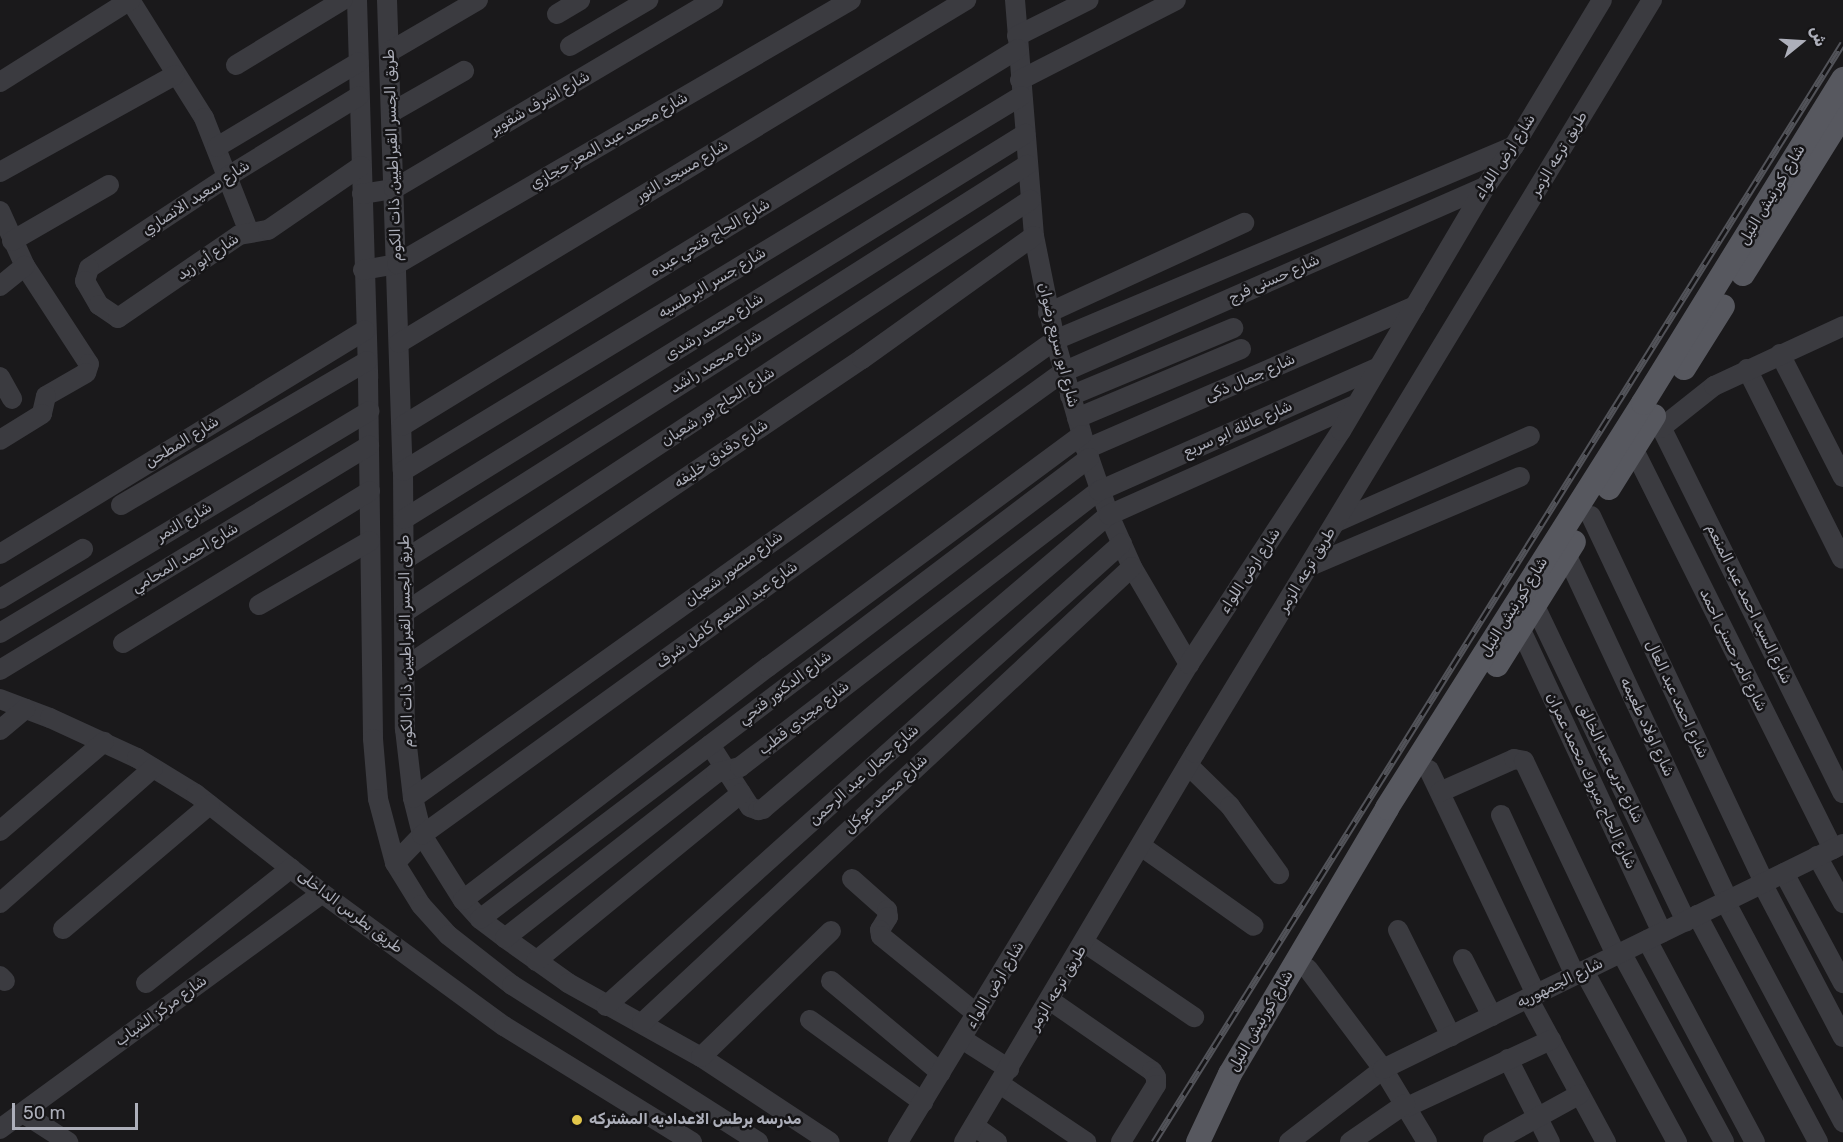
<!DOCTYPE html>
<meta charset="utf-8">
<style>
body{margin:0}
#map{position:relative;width:1843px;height:1142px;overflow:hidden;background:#1a191b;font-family:Rubik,"Noto Sans Arabic",sans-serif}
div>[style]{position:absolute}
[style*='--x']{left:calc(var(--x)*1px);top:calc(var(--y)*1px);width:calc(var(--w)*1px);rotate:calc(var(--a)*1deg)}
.minor>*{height:20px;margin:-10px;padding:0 10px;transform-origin:10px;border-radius:10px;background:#3b3b40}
.major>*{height:24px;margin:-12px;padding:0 12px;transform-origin:12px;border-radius:12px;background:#57585f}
.rail>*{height:7px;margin-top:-3.5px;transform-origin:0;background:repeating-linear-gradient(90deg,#151416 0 14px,#525359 0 28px);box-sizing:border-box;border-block:2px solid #525359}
.dots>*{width:16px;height:16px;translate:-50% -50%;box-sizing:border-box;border:3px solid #151416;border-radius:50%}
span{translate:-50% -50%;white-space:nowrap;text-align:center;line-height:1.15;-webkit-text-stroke:5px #151416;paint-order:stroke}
.street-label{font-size:15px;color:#adafba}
.poi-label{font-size:15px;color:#adafba;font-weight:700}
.left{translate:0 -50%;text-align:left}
.north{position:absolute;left:1771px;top:12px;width:60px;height:60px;-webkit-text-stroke:4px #151416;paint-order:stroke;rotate:72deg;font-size:16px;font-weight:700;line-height:24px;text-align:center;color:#adafba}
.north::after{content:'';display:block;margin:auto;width:21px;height:27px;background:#adafba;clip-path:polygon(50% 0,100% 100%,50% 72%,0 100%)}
.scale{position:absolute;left:12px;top:1103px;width:126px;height:27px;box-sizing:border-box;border:3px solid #adafba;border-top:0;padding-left:8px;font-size:18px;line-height:21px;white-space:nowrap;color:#adafba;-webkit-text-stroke:4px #151416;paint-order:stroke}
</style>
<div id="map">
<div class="minor">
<div style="--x:130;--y:0;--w:139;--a:57.9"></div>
<div style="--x:204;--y:118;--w:123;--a:68.5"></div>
<div style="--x:357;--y:0;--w:378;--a:88.3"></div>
<div style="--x:368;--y:378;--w:361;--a:89.2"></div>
<div style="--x:373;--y:739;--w:60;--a:85.2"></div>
<div style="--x:378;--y:799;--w:66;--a:75.1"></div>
<div style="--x:395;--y:863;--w:49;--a:58.2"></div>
<div style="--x:421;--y:905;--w:40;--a:48"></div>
<div style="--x:448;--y:935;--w:81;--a:38"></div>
<div style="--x:512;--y:985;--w:292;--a:32.5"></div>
<div style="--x:387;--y:0;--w:471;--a:88.1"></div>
<div style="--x:403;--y:471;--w:258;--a:89.6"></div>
<div style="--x:405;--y:729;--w:69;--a:83.4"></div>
<div style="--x:413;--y:798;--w:38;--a:76"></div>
<div style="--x:422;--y:835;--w:77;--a:57.8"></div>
<div style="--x:463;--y:900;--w:25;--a:48"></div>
<div style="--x:480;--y:919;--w:31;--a:37"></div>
<div style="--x:505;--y:938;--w:77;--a:35.5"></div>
<div style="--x:568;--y:983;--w:152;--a:29.1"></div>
<div style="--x:701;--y:1057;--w:154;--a:33.4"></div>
<div style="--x:1015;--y:0;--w:237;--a:85.4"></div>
<div style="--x:1034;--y:236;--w:106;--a:78.6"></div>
<div style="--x:1055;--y:340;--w:113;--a:74.1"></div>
<div style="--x:1086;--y:449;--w:70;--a:70.8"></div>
<div style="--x:1109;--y:515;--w:57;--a:66.1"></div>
<div style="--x:1132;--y:567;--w:113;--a:59.6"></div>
<div style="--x:557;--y:14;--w:27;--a:-31"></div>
<div style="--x:1017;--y:36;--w:80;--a:-26.6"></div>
<div style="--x:570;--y:46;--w:91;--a:-30.5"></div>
<div style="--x:389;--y:52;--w:103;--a:-30.3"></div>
<div style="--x:236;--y:65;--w:125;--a:-31.3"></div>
<div style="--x:1020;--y:80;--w:175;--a:-27.1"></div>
<div style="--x:0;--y:82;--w:154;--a:-32.2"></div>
<div style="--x:359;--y:96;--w:155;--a:148.5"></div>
<div style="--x:227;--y:177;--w:165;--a:146.6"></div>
<div style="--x:89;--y:268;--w:14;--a:107"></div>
<div style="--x:85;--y:281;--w:28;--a:60"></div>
<div style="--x:99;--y:305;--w:23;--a:34"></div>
<div style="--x:118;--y:318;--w:147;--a:-34.4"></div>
<div style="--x:239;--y:235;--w:29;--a:-10"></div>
<div style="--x:268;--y:230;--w:113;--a:-34.5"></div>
<div style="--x:392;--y:112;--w:83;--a:-29.7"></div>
<div style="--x:217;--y:147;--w:165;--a:-30.9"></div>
<div style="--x:0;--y:172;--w:200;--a:-29"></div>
<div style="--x:362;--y:194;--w:32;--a:-9"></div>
<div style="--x:394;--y:189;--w:371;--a:-30.6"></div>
<div style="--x:0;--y:211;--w:60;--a:65.6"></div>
<div style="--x:25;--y:266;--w:117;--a:56.9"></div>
<div style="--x:89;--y:364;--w:9;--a:108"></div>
<div style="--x:86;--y:373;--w:46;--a:150.1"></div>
<div style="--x:46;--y:396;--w:18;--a:103"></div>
<div style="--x:42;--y:414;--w:49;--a:148.2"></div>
<div style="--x:12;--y:241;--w:112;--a:-30"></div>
<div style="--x:363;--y:270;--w:35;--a:-10"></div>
<div style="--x:397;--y:264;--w:525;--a:-30.18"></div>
<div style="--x:0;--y:286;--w:32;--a:-39"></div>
<div style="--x:1048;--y:313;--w:216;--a:-24.7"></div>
<div style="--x:399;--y:343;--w:663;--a:-31.17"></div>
<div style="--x:1780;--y:354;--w:138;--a:62.9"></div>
<div style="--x:1747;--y:369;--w:212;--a:63.4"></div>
<div style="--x:0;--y:377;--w:25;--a:61"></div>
<div style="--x:1070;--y:396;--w:177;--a:-22.6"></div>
<div style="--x:1655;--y:415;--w:422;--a:63.6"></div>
<div style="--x:1077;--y:418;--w:178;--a:-22.8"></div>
<div style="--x:402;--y:426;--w:722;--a:-31.47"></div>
<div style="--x:1661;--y:428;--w:68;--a:-38.4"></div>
<div style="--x:1714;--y:386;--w:142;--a:-24.9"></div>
<div style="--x:1086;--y:449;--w:359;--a:-23.5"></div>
<div style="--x:1634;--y:450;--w:446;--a:63.5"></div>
<div style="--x:403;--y:471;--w:723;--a:-31.25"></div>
<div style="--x:121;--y:505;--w:285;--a:-30.3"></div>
<div style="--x:1591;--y:516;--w:405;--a:64.7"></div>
<div style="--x:404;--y:519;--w:731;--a:-31.8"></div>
<div style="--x:1336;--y:522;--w:212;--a:-23.9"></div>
<div style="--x:0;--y:554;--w:428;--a:-31.5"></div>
<div style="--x:1566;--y:554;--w:382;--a:64.9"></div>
<div style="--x:404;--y:560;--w:738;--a:-32.38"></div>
<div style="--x:1310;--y:566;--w:228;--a:-23"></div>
<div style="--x:0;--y:599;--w:97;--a:-31.1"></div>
<div style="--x:1534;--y:604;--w:352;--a:64.4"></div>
<div style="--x:259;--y:605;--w:128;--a:-30"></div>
<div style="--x:405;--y:612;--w:749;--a:-33.39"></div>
<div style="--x:1520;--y:628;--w:336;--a:65"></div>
<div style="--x:0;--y:633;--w:431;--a:-31"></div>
<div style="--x:123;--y:643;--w:290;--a:-31.6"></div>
<div style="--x:405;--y:667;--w:551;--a:-33.98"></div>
<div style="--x:862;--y:359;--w:211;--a:-35.6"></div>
<div style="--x:0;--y:670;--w:432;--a:-31.3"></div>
<div style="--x:0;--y:699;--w:53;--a:20.8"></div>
<div style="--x:50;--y:718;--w:96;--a:24.7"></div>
<div style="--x:137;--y:758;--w:69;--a:31.4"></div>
<div style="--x:196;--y:794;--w:160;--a:38.2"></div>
<div style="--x:322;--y:893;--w:225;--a:36.2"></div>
<div style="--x:504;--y:1026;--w:221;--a:31.7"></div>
<div style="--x:0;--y:730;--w:33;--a:-40"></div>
<div style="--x:710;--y:745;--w:74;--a:57.2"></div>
<div style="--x:750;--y:807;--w:9;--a:21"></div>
<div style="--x:758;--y:810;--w:5;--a:-11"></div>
<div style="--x:763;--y:809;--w:454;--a:-40.4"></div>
<div style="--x:1109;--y:515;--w:269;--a:-24.1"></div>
<div style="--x:1188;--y:765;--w:59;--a:44.3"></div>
<div style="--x:1230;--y:806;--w:84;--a:54.2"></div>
<div style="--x:1429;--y:770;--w:248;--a:64.5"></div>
<div style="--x:1440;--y:792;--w:81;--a:-24"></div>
<div style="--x:1514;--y:759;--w:10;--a:11"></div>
<div style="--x:1524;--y:761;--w:215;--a:64.6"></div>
<div style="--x:413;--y:798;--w:789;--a:-35.5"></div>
<div style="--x:1055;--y:340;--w:498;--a:-22.9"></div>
<div style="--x:1501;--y:815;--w:176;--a:65.2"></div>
<div style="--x:0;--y:831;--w:137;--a:-40.6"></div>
<div style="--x:1141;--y:846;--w:138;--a:35.3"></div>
<div style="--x:1817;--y:856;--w:54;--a:61"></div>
<div style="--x:395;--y:863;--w:39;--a:-46"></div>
<div style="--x:422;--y:835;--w:791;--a:-35.84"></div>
<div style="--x:1063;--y:372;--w:462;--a:-23.7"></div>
<div style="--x:1784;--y:873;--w:125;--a:61.8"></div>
<div style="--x:852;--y:879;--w:47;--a:41.5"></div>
<div style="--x:887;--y:910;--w:7;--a:82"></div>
<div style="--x:888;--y:917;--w:15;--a:122"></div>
<div style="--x:880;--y:930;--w:6;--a:81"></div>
<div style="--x:881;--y:936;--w:124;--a:39.1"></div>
<div style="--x:1762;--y:883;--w:174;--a:62.3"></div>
<div style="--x:463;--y:900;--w:384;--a:-37.4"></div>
<div style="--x:768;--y:667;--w:390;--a:-36.5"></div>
<div style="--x:1725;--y:901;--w:251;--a:61.9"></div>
<div style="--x:0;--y:903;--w:204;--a:-41.4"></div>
<div style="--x:1697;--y:915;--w:257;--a:61.9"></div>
<div style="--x:480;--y:919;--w:764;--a:-37.12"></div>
<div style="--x:63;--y:929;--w:192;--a:-40.3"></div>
<div style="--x:1398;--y:930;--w:119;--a:63.4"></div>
<div style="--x:505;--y:938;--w:268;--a:-38"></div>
<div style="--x:716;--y:773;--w:25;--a:-14"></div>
<div style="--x:740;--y:767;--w:453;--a:-37.6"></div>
<div style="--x:1099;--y:491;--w:304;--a:-23.9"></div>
<div style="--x:1647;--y:940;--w:229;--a:61.9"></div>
<div style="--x:1085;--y:943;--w:132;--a:34.2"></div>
<div style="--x:1621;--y:952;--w:216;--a:61.5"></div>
<div style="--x:1463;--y:959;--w:64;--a:63"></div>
<div style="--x:536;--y:961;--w:265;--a:-39.3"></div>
<div style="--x:1308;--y:969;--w:125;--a:53.1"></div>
<div style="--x:1383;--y:1069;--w:85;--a:58.9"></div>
<div style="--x:1584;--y:971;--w:195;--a:61.5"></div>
<div style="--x:0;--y:976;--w:7;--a:45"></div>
<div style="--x:831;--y:981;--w:143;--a:39.9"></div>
<div style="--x:146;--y:983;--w:185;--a:-38.4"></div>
<div style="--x:1528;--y:998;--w:164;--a:61.6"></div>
<div style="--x:1051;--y:1001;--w:123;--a:34.7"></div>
<div style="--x:1152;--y:1071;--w:7;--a:56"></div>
<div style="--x:1156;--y:1077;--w:8;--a:90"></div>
<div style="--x:1156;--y:1085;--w:67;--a:121.6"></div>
<div style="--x:606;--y:1006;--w:693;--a:-41.9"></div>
<div style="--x:810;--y:1020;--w:140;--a:36"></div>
<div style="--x:642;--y:1023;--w:669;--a:-42.94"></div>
<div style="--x:962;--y:1039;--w:56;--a:32.6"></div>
<div style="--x:701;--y:1057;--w:181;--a:-44.1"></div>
<div style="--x:1508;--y:1059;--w:93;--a:63.2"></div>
<div style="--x:1000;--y:1084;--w:104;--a:34"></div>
<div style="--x:1407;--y:1107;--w:159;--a:-25"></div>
<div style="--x:23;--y:1113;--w:54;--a:32.8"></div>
<div style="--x:974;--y:1126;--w:28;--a:35"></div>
<div style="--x:0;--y:1129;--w:399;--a:-36.2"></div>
<div style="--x:898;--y:1142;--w:560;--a:-58.67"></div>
<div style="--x:1189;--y:664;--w:278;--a:-56.9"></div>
<div style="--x:1341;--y:431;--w:285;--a:-59.4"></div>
<div style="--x:1486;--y:186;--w:49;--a:-55"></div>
<div style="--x:1514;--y:146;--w:170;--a:-58.9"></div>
<div style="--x:964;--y:1142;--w:452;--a:-59.3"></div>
<div style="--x:1195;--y:753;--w:881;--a:-58.75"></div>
<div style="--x:1289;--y:1142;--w:119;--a:-37.8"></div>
<div style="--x:1383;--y:1069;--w:512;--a:-26.06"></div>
<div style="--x:1350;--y:1142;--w:67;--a:-34.6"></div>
<div style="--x:1493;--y:1142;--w:99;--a:-28.9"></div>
</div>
<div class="major">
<div style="--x:1743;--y:274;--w:189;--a:-58"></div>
<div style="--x:1684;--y:368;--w:73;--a:-57.8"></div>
<div style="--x:1609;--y:488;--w:85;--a:-58"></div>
<div style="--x:1497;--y:665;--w:145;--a:-58"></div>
<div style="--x:1198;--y:1142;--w:75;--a:-64.8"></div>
<div style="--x:1230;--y:1074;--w:309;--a:-59.4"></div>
<div style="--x:1387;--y:808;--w:479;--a:-57.7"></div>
<div style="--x:1643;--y:403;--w:381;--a:-58.3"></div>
</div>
<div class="rail">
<div style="--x:1154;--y:1142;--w:1297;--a:-57.92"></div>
</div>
<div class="dots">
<div style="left:577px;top:1120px;background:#e2c64a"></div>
</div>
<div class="street-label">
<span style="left:540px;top:103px;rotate:-30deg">شارع اشرف شقوير</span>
<span style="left:609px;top:141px;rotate:-30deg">شارع محمد عبد المعز حجازي</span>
<span style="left:1559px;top:154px;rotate:-59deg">طريق ترعه الزمر</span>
<span style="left:393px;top:155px;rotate:-92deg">طريق الجسر القيراطيين, ذات الكوم</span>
<span style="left:1505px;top:157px;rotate:-57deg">شارع ارض اللواء</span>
<span style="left:682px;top:171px;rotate:-31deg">شارع مسجد النور</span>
<span style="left:1772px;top:195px;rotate:-59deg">شارع كورنيش النيل</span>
<span style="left:196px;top:198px;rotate:-33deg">شارع سعيد الانصاري</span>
<span style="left:710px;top:238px;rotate:-31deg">شارع الحاج فتحي عبده</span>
<span style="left:208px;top:257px;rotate:-34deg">شارع أبو زيد</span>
<span style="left:1274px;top:279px;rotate:-24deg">شارع حسنى فرج</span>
<span style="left:712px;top:283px;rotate:-31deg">شارع جسر البرطسيه</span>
<span style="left:714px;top:327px;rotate:-32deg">شارع محمد رشدى</span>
<span style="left:1058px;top:345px;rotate:76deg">شارع ابو سريع رضوان</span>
<span style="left:716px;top:362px;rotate:-32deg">شارع محمد راشد</span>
<span style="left:1250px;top:378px;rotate:-24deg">شارع جمال ذكى</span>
<span style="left:718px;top:407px;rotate:-33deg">شارع الحاج نور شعبان</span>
<span style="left:1238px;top:429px;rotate:-24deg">شارع عائلة ابو سريع</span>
<span style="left:182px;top:442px;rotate:-32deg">شارع المطحن</span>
<span style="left:721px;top:454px;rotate:-34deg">شارع دقدق خليفه</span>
<span style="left:184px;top:522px;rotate:-31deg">شارع النمر</span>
<span style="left:185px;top:558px;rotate:-31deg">شارع احمد المحامي</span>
<span style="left:734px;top:569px;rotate:-36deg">شارع منصور شعبان</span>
<span style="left:1307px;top:570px;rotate:-59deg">طريق ترعه الزمر</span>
<span style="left:1250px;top:571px;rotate:-57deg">شارع ارض اللواء</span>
<span style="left:1749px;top:604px;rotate:64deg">شارع السيد احمد عبد المنعم</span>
<span style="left:1514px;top:607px;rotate:-58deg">شارع كورنيش النيل</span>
<span style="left:727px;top:615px;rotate:-36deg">شارع عبد المنعم كامل شرف</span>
<span style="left:406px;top:641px;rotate:-91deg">طريق الجسر القيراطيين, ذات الكوم</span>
<span style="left:1733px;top:650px;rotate:64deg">شارع تامر حسنى احمد</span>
<span style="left:785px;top:688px;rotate:-37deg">شارع الدكتور فتحي</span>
<span style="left:1677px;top:699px;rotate:65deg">شارع احمد عبد العال</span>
<span style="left:804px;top:718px;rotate:-38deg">شارع مجدي قطب</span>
<span style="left:1647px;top:727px;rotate:65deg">شارع اولاد طعيمه</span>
<span style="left:1610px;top:763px;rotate:64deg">شارع عربى عبد الخالق</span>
<span style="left:864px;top:775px;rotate:-42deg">شارع جمال عبد الرحمن</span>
<span style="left:1591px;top:781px;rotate:65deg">شارع الحاج مبروك محمد عمران</span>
<span style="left:886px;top:794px;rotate:-43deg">شارع محمد عوكل</span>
<span style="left:350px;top:912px;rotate:37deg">طريق بطرس الداخلى</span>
<span style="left:1560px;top:983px;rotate:-26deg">شارع الجمهوريه</span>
<span style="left:995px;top:985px;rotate:-59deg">شارع ارض اللواء</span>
<span style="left:1058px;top:988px;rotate:-59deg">طريق ترعه الزمر</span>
<span style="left:161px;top:1011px;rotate:-36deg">شارع مركز الشباب</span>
<span style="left:1261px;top:1021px;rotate:-60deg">شارع كورنيش النيل</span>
</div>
<div class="poi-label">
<span class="left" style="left:589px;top:1120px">مدرسه برطس الاعداديه المشتركه</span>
</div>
<div class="north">ش</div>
<div class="scale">50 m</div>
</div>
